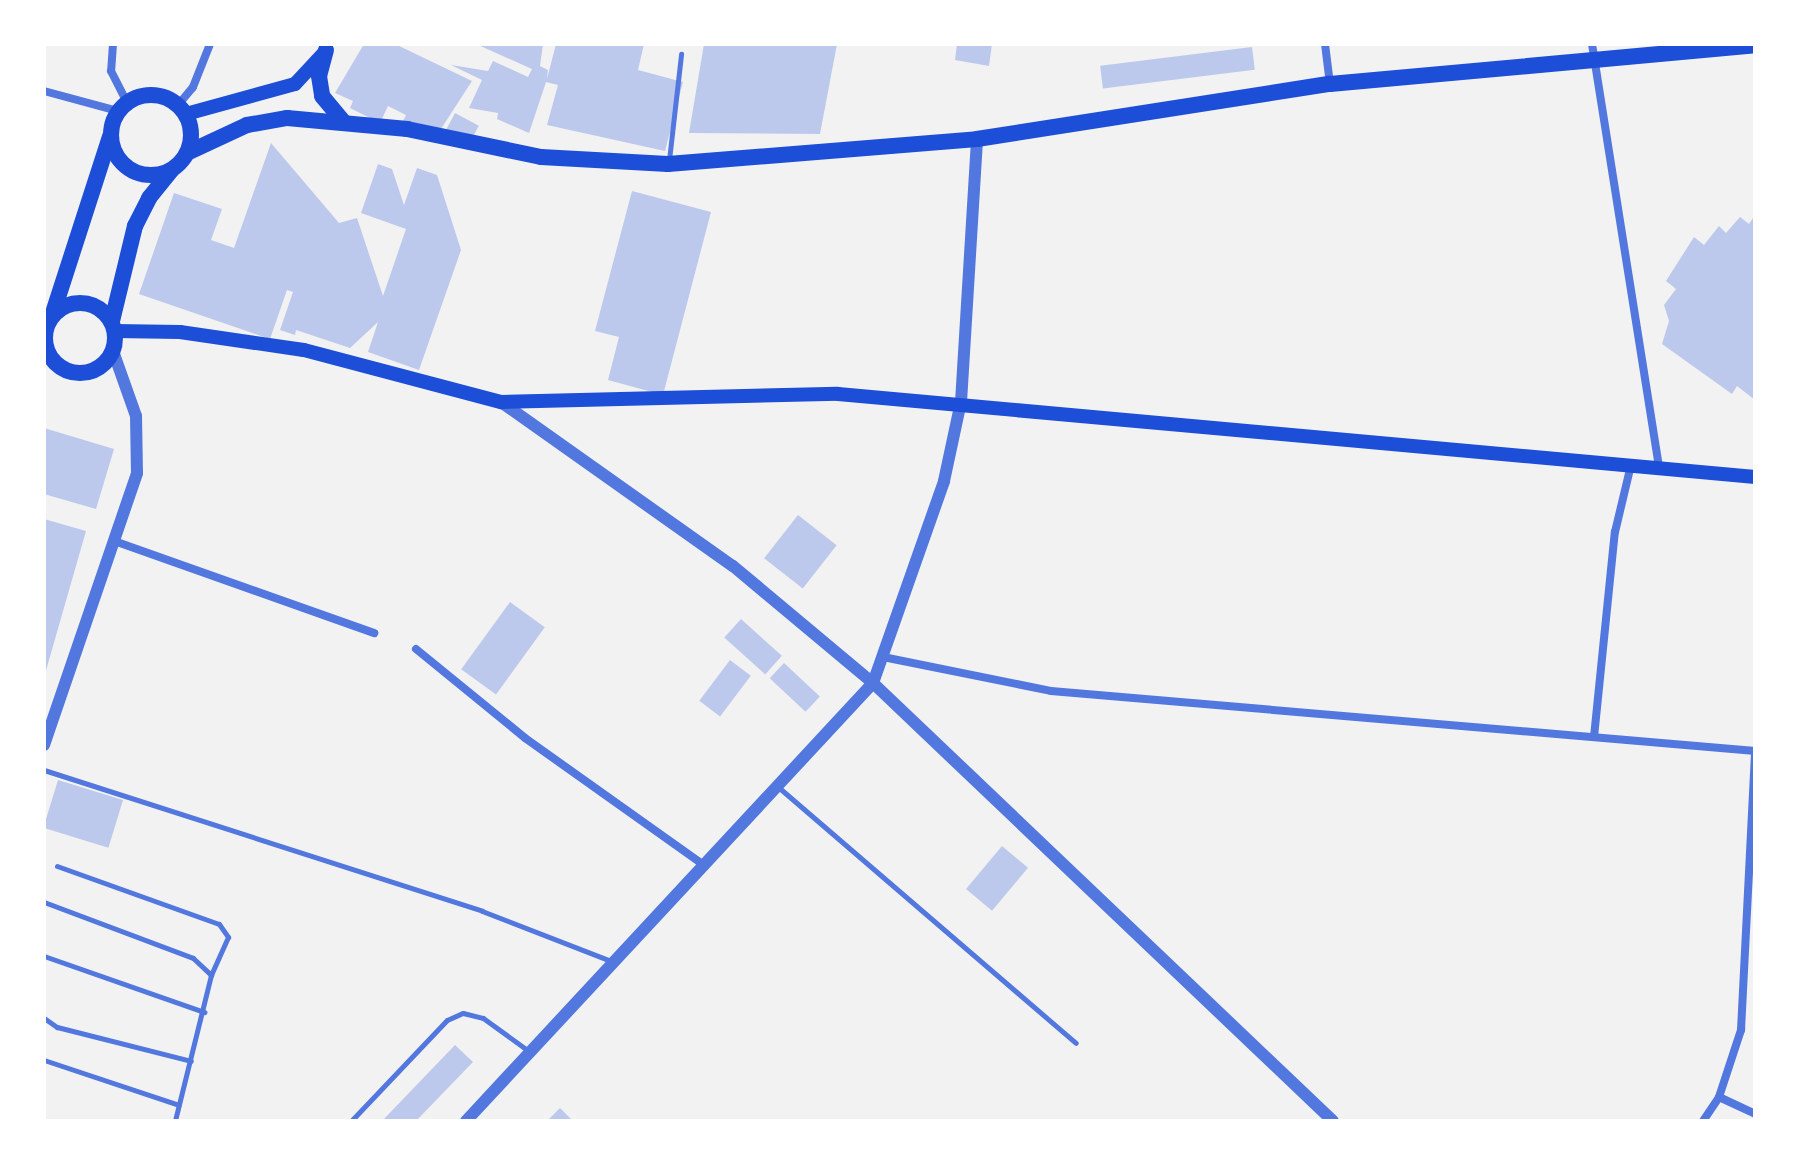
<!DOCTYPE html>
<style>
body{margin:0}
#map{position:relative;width:1799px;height:1165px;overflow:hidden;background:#f2f2f2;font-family:"IBM Plex Sans",sans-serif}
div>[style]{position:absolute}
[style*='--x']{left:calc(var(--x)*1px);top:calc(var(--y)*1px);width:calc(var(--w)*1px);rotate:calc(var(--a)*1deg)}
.building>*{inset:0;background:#bdc9ec;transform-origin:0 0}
.service>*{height:5px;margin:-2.5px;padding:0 2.5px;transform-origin:2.5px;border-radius:2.5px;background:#5277de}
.minor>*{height:8px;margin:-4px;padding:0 4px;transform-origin:4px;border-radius:4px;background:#5277de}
.tertiary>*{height:12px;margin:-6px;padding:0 6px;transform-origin:6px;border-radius:6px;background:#5277de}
.secondary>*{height:14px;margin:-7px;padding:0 7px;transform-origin:7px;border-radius:7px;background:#1d4ed8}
.primary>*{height:16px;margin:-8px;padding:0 8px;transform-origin:8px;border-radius:8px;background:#1d4ed8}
.primary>.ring{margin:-8px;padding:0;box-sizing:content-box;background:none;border:16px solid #1d4ed8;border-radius:50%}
span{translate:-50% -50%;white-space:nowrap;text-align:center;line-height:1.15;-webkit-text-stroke:8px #fff;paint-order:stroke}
.frame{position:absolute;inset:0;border:46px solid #fff;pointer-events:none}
</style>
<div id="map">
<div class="building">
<div style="clip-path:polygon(364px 44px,395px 44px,472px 81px,439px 132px,403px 121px,406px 115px,388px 106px,380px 123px,350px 108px,353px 101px,335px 93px)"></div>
<div style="clip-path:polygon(476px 44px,543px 44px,540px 66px,548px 70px,547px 79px,556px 44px,644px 44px,638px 70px,683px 82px,665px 151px,547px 125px,558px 85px,546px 82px,529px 133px,497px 119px,498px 113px,469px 108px,482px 80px,451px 65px,488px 71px,493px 61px,528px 77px,532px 69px)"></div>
<div style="clip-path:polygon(704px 44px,837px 44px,820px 134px,689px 133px)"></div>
<div style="clip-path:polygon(957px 44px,992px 44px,989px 66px,955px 60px)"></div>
<div style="left:1252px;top:47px;width:23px;height:153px;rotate:83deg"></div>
<div style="left:455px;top:113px;width:27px;height:20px;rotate:28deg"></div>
<div style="clip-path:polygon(271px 143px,339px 223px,357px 218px,383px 296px,406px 229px,361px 213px,378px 164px,392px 169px,404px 205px,417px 168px,437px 175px,461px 250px,419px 370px,368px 352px,378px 322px,350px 348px,296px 330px,295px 335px,280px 330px,293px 292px,287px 290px,270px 339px,139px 294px,174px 193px,222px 209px,211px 240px,234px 248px)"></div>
<div style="clip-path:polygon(632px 191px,711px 212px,663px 395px,608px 380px,619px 337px,595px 331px)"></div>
<div style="clip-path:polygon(1755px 215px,1755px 400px,1737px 386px,1732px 394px,1662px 344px,1669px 321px,1664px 305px,1676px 289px,1666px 281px,1694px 237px,1704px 245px,1719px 226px,1726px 233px,1740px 217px,1749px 224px)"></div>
<div style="clip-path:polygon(44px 428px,114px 449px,96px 509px,44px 494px)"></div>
<div style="left:798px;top:515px;width:49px;height:55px;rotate:38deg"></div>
<div style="clip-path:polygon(44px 519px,86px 531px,45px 674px,44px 674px)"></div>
<div style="left:510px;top:602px;width:43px;height:83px;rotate:36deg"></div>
<div style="left:741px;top:619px;width:55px;height:25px;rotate:42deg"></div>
<div style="left:730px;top:660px;width:26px;height:51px;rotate:37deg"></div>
<div style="left:784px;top:663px;width:49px;height:21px;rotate:43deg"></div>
<div style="left:58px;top:780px;width:68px;height:50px;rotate:17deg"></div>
<div style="left:1002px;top:846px;width:34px;height:56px;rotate:40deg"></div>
<div style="clip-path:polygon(455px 1045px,473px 1062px,416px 1121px,382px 1121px)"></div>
<div style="clip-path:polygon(560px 1108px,573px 1121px,547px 1121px)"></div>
</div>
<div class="service">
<div style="--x:669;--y:160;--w:107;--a:-83.5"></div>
<div style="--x:44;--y:770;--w:460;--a:17.8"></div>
<div style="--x:482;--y:911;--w:138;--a:21.2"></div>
<div style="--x:777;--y:786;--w:394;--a:40.7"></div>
<div style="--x:57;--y:866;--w:172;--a:19.7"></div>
<div style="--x:219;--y:924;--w:16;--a:55"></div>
<div style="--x:228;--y:937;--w:42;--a:114.1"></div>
<div style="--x:44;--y:902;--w:159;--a:20.6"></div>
<div style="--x:193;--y:958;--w:25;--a:43"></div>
<div style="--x:211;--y:975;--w:150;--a:103.9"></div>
<div style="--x:44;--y:956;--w:170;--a:19.3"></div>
<div style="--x:44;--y:1018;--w:16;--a:35"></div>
<div style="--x:57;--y:1027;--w:138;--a:14.2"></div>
<div style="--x:44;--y:1060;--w:142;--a:18.4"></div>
<div style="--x:351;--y:1121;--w:139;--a:-46.5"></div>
<div style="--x:447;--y:1020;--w:17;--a:-24"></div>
<div style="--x:463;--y:1013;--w:21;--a:14"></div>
<div style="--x:483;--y:1018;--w:58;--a:35.9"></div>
</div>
<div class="minor">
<div style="--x:113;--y:44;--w:27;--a:94"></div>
<div style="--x:111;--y:71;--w:36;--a:63"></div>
<div style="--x:1325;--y:44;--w:40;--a:82.9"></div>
<div style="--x:1592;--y:44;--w:429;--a:81"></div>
<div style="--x:44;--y:91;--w:77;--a:15.1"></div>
<div style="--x:178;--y:105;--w:23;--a:-50"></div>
<div style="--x:193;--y:87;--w:46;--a:-68.4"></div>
<div style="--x:117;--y:542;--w:273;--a:19.5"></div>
<div style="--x:416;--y:649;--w:141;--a:39.2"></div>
<div style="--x:525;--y:738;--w:221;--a:35.4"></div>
<div style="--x:883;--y:657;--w:171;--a:11.4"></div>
<div style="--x:1051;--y:691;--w:707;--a:4.87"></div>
<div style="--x:1594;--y:737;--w:206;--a:-84.2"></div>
<div style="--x:1615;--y:532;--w:69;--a:-76.6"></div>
<div style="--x:1719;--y:1097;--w:40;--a:25"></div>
<div style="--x:1703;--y:1121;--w:29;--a:-56"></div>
<div style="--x:1719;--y:1097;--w:71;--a:-71.8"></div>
<div style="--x:1741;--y:1030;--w:279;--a:-87.1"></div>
</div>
<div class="tertiary">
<div style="--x:501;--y:402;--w:284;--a:35.3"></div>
<div style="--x:733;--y:566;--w:182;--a:39.9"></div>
<div style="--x:873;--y:683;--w:635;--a:43.6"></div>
<div style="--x:44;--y:745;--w:287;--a:-71.1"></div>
<div style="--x:137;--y:473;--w:57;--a:-91"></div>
<div style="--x:136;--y:416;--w:69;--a:-109.5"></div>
<div style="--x:466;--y:1121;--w:598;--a:-47.1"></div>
<div style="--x:873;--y:683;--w:214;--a:-70.6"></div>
<div style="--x:944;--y:481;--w:81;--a:-77.9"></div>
<div style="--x:961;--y:402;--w:263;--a:-86.5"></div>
</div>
<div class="secondary">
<div style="--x:186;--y:114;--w:113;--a:-15.4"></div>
<div style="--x:295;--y:84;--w:41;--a:-47"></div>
<div style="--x:115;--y:331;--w:65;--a:0.9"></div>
<div style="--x:180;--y:332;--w:125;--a:8.3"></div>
<div style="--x:304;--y:350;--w:204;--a:14.8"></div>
<div style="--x:501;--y:402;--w:337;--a:-1.4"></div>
<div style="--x:838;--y:394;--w:921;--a:5.17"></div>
</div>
<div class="primary">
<div style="--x:326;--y:50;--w:27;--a:105"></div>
<div style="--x:319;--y:76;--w:20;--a:81"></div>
<div style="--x:322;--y:96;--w:33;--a:50"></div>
<div class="ring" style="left:111px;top:95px;width:64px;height:64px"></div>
<div style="--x:189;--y:152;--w:64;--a:-25"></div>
<div style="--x:247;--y:125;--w:41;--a:-9.9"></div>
<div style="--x:287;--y:118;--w:121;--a:5.2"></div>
<div style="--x:407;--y:129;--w:137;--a:11.8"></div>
<div style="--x:541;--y:157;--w:127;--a:3.2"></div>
<div style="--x:668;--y:164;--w:310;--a:-4.6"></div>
<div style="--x:977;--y:139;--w:357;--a:-8.9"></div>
<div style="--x:1330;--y:84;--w:427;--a:-5.2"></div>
<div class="ring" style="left:45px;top:303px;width:54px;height:54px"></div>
<div style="--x:52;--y:316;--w:189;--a:-72.1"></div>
<div style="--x:112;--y:321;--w:98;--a:-76.4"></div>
<div style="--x:135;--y:226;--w:31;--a:-63"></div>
<div style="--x:149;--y:198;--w:36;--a:-51"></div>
</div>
<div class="frame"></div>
</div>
